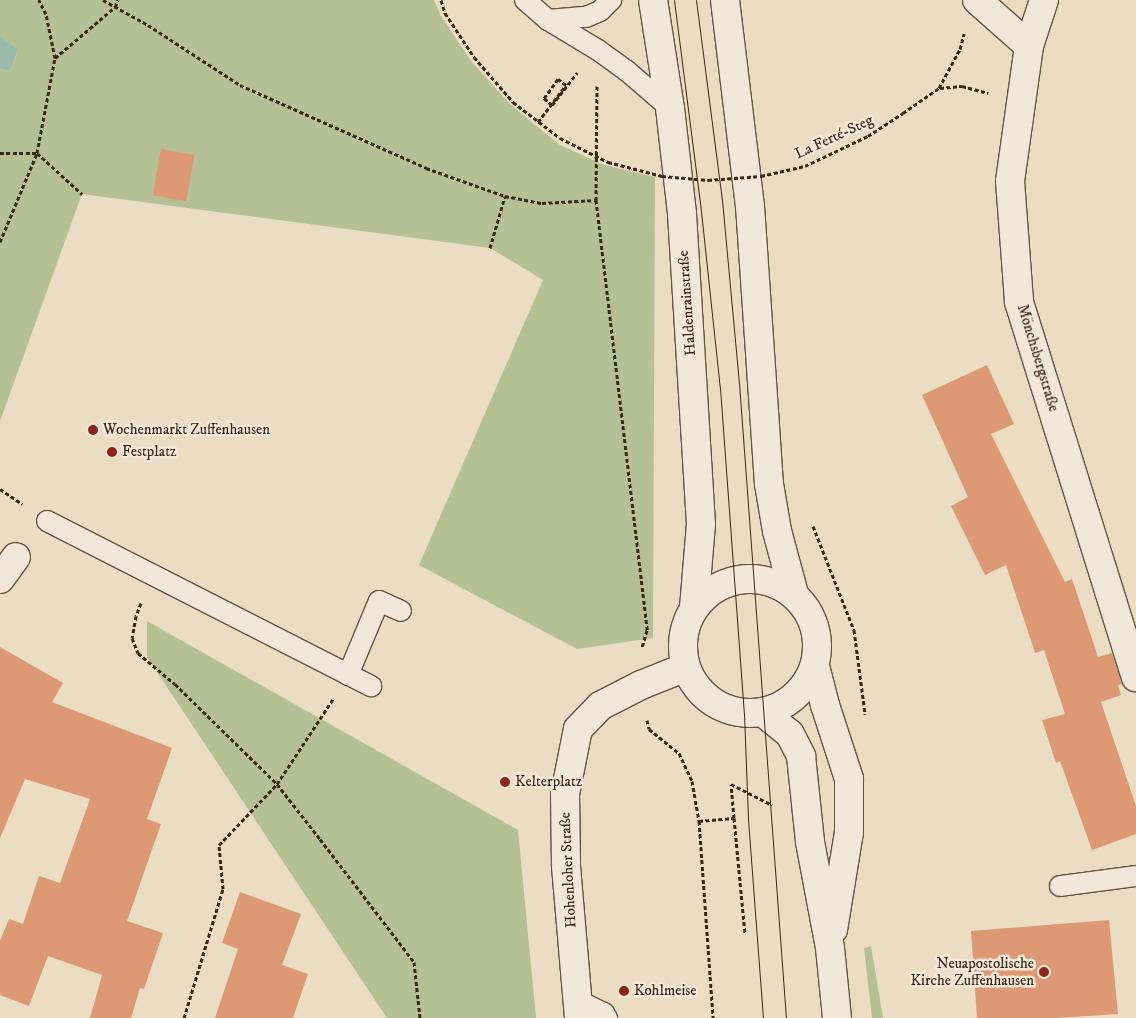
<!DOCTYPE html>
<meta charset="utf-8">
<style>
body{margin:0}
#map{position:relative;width:1136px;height:1018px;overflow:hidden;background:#ebdcc4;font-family:"IM FELL DW Pica",serif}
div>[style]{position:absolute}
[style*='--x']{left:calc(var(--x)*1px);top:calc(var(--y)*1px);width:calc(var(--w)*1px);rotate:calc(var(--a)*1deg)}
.green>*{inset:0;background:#b6c095}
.water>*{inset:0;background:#99bcaf}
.building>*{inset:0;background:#dd9974;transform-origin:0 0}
.path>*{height:3px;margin-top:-1.5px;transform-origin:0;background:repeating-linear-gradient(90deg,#3a2815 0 4px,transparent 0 6.5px)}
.roads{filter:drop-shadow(1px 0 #665541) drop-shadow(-1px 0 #665541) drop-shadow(0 1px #665541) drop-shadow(0 -1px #665541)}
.lane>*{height:20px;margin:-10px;padding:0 10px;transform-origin:10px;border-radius:10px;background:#f2e8d9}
.street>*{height:28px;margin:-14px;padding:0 14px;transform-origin:14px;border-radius:14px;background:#f2e8d9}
.secondary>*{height:28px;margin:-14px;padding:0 14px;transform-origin:14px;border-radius:14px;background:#f2e8d9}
.secondary>.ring{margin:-14px;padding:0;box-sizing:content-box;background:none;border:28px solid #f2e8d9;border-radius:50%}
.tram>*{height:1px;margin:-0.5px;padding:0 0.5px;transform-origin:0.5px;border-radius:0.5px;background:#3a2815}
.path-bridge>*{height:3px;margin-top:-1.5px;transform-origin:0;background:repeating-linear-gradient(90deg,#3a2815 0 4px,transparent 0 6.5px)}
.dots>*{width:14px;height:14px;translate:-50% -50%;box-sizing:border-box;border:2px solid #f2e8d9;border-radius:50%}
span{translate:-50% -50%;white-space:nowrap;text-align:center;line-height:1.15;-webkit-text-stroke:5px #f2e8d9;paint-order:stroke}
.street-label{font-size:15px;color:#3a2815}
.poi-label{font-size:15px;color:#3a2815}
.left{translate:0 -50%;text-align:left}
.right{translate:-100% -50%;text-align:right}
</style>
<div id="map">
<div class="green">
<div style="clip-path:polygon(0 0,434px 0,441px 16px,471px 61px,509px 103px,534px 124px,560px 145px,604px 165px,655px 177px,653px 638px,577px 649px,419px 565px,543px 280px,490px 248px,82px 194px,0 421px,0 69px,10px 71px,18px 51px,0 36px)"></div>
<div style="clip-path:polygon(147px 621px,518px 830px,536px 1018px,387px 1018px,147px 657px)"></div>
<div style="clip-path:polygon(871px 946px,883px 1018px,872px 1018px,864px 948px)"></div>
</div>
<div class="water">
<div style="clip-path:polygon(0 36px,18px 50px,10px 71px,0 69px)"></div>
</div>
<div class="building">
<div style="left:161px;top:149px;width:34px;height:47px;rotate:10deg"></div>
<div style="clip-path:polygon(987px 365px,1014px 424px,991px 434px,1065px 582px,1072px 579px,1098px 657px,1112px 653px,1122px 684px,1118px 685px,1121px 695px,1101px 702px,1136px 806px,1136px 834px,1092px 850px,1060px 761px,1056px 763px,1042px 720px,1065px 714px,1044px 650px,1035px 653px,1006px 565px,985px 575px,951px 506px,968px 497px,922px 395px)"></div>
<div style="clip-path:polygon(0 647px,63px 683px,52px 702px,172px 748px,147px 819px,161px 824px,127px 921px,163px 933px,144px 989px,140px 988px,131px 1018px,90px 1018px,102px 975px,48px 956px,29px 1006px,0 995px,0 941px,9px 919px,23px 924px,39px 876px,60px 883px,90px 799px,25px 779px,0 838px)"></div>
<div style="clip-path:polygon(240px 892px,301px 914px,282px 965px,308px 974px,293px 1018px,215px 1018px,238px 949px,222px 943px)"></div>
<div style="clip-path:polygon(1109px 920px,1118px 1014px,1057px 1018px,977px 1018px,971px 931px)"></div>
</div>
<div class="path">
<div style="--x:103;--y:0;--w:51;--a:29.1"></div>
<div style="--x:148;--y:25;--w:110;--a:33.1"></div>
<div style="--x:240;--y:85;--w:204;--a:24"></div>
<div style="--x:426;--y:168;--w:84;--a:19.5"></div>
<div style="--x:505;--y:196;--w:38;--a:11"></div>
<div style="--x:542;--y:203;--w:54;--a:-3.2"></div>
<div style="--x:55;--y:58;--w:79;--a:-40.4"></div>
<div style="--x:115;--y:7;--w:8;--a:-67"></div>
<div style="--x:597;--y:86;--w:114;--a:90.5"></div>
<div style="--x:596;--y:200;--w:433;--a:83.2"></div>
<div style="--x:647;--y:630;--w:19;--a:106"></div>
<div style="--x:940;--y:88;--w:22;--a:-5"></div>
<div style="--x:962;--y:86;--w:27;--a:15"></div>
<div style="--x:903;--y:113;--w:44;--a:-34.8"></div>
<div style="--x:939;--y:88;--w:44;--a:-61.7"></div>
<div style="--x:960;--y:49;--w:16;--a:-75"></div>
<div style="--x:538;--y:122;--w:46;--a:-52.9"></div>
<div style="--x:566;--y:85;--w:10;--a:-143"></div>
<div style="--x:558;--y:79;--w:24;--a:126"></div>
<div style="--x:544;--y:98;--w:11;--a:41"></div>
<div style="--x:552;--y:105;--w:41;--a:-52"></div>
<div style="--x:0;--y:153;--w:37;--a:0"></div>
<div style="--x:37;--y:153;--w:61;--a:42.3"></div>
<div style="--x:0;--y:242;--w:96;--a:-67.4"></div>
<div style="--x:37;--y:153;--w:97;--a:-79.3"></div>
<div style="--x:55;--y:58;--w:45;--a:-101.6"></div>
<div style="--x:46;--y:14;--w:16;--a:-117"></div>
<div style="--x:490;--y:248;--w:54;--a:-73.9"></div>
<div style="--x:0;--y:489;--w:27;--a:34"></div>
<div style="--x:813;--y:526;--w:112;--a:68.5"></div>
<div style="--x:854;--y:630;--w:85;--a:82.5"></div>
<div style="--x:141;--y:603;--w:14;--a:111"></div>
<div style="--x:136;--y:616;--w:22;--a:100"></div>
<div style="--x:132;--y:638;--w:16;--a:68"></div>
<div style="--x:138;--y:653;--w:48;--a:40"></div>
<div style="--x:175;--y:684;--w:143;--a:44.4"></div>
<div style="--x:277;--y:784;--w:70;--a:52"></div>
<div style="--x:320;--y:839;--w:155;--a:52.6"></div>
<div style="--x:414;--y:962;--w:56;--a:83.9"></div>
<div style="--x:647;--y:720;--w:9;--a:77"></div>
<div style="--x:649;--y:729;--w:38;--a:39"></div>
<div style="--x:679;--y:753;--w:31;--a:65"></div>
<div style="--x:692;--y:781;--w:41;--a:80.1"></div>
<div style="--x:699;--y:821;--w:197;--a:85.9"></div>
<div style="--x:734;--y:818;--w:117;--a:84.6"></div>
<div style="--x:699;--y:821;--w:35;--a:-5"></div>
<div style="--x:734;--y:818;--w:34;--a:-95"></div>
<div style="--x:731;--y:784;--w:46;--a:27.1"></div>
<div style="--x:184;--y:1018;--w:135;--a:-73.2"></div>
<div style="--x:223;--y:889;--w:44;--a:-95.2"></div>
<div style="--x:219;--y:845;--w:84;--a:-46.4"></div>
<div style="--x:277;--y:784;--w:102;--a:-56.6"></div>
</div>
<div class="roads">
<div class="lane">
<div style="--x:525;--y:0;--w:30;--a:41"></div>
<div style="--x:548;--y:20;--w:58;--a:31"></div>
<div style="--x:598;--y:50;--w:36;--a:36"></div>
<div style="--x:627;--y:71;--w:57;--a:40.7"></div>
<div style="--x:548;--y:20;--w:38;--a:-5"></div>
<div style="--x:586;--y:17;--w:15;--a:-23"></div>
<div style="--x:600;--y:11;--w:16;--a:-45"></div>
<div style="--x:47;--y:521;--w:364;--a:27"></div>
<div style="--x:348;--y:675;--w:80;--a:-67.3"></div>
<div style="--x:379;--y:601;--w:24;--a:24"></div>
<div style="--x:1060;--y:886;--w:77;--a:-7.5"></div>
<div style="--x:577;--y:1000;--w:30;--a:26"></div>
<div style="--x:604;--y:1013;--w:6;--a:59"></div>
</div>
<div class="street">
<div style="--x:977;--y:0;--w:69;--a:41.5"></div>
<div style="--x:1044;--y:0;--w:48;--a:108.1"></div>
<div style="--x:1029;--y:46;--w:136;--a:98"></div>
<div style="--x:1010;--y:181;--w:121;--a:85.7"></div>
<div style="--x:1019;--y:302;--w:393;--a:72.7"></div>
<div style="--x:0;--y:579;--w:27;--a:-54"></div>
<div style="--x:579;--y:1018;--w:154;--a:-94.9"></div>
<div style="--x:566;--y:865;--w:71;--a:-90.8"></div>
<div style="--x:565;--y:794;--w:66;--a:-78.7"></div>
<div style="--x:578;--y:729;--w:32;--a:-46"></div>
<div style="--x:600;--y:706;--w:46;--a:-27.1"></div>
<div style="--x:641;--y:685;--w:48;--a:-21.8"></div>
</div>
<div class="secondary">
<div style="--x:653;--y:0;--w:109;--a:81.1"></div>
<div style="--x:670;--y:108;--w:107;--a:83.5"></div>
<div style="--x:682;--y:214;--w:311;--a:86.5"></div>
<div style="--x:701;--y:524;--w:84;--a:94.8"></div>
<div style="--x:725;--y:0;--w:208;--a:83.1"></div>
<div style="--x:750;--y:206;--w:279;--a:86.1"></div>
<div style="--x:769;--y:484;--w:48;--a:80.3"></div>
<div style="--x:777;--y:531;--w:65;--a:74.9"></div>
<div class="ring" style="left:683px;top:579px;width:106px;height:106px"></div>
<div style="--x:815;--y:666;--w:40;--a:75.6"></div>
<div style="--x:825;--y:705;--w:78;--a:72"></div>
<div style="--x:849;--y:779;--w:53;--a:90"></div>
<div style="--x:849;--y:832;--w:99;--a:99.3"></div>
<div style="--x:764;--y:713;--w:33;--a:39"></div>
<div style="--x:790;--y:734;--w:25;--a:63"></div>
<div style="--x:801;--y:756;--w:86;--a:84"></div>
<div style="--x:810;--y:842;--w:108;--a:79.3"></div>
<div style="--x:830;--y:948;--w:70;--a:84.3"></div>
</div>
</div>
<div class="tram">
<div style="--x:674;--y:0;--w:204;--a:82.7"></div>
<div style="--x:700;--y:202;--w:187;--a:83.9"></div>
<div style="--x:720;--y:388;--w:327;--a:85.8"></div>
<div style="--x:744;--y:714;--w:105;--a:87.8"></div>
<div style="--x:748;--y:819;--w:200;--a:85.7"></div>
<div style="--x:696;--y:0;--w:202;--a:82.6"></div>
<div style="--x:722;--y:200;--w:184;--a:84.7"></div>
<div style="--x:739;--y:383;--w:637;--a:85.77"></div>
</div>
<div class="path-bridge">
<div style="--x:441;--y:0;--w:14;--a:73"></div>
<div style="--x:445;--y:13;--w:53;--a:56.6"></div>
<div style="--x:474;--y:57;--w:60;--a:49.1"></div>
<div style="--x:513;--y:102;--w:59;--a:37.5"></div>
<div style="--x:560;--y:138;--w:54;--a:26.6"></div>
<div style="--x:608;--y:162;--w:56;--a:14.5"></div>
<div style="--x:662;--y:176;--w:46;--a:5"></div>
<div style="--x:708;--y:180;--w:53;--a:-4.3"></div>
<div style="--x:761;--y:176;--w:45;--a:-12.8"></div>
<div style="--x:805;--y:166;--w:70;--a:-25.5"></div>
<div style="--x:868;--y:136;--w:42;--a:-33.3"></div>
</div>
<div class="dots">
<div style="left:93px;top:430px;background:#8f2418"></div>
<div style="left:112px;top:452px;background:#8f2418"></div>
<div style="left:505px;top:782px;background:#8f2418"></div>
<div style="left:1044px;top:972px;background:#8f2418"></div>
<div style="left:624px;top:991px;background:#8f2418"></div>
</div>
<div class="street-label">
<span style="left:834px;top:137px;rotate:-25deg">La Ferté-Steg</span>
<span style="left:687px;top:303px;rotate:-94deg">Haldenrainstraße</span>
<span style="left:1038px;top:358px;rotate:73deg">Mönchsbergstraße</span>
<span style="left:568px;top:870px;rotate:-93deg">Hohenloher Straße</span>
</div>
<div class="poi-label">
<span class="left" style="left:103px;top:430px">Wochenmarkt Zuffenhausen</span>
<span class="left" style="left:122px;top:452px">Festplatz</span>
<span class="left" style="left:515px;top:782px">Kelterplatz</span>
<span class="right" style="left:1034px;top:972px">Neuapostolische<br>Kirche Zuffenhausen</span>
<span class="left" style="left:634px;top:991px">Kohlmeise</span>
</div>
</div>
